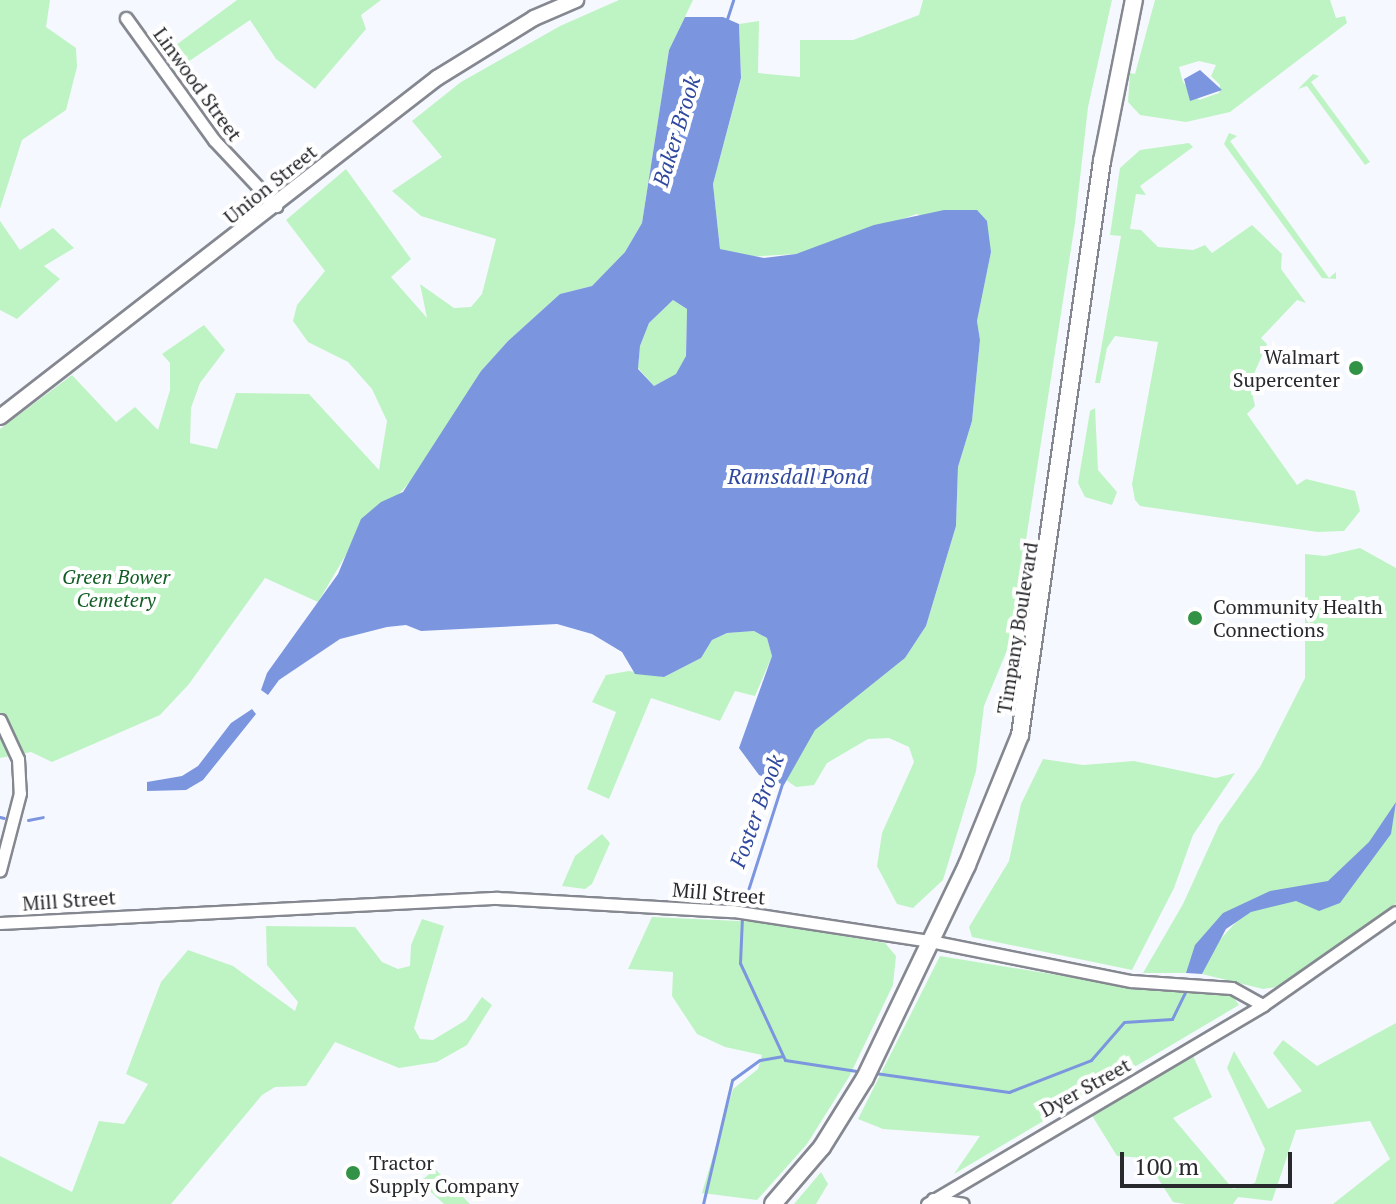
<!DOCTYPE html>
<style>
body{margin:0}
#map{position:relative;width:1396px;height:1204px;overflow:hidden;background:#f6f8ff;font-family:"PT Serif",serif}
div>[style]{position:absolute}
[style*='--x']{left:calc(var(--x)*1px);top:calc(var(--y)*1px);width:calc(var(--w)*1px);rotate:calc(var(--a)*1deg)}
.green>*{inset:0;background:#bef4c3}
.water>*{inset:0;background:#7b96df}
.stream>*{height:3px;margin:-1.5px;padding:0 1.5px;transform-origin:1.5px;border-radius:1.5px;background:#7b96df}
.roads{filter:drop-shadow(2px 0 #858890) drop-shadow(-2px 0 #858890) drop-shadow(0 2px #858890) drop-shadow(0 -2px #858890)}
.minor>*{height:11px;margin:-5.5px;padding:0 5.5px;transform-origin:5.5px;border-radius:5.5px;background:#fff}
.tertiary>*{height:14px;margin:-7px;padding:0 7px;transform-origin:7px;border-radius:7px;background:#fff}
.secondary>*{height:16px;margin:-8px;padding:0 8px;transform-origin:8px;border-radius:8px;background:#fff}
.dots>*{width:22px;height:22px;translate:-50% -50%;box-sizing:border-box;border:4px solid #fff;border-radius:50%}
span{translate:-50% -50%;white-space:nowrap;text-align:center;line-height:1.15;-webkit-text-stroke:8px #fff;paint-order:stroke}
.street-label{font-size:20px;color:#28292c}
.poi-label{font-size:20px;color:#28292c}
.right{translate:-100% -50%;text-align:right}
.left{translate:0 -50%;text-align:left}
.park-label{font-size:20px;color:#125d25;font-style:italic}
.water-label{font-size:22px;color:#30499f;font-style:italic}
.scale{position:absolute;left:1120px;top:1152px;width:172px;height:36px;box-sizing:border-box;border:4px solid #28292c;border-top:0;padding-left:10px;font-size:24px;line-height:28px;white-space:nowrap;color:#28292c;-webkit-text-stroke:6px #fff;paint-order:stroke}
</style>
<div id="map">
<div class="green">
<div style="clip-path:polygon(0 0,50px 0,46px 27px,76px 48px,77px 67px,66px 110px,22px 140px,0 209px)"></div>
<div style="clip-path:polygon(237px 0,381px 0,361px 15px,366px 29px,315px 89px,276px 59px,250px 20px,173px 72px,161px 56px)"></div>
<div style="clip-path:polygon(619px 0,693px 0,669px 50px,642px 223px,625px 252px,592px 286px,560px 294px,508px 341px,481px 371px,419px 472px,350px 548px,318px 602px,265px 578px,189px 684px,160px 715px,52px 762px,31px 752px,0 758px,0 429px,72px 375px,116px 422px,135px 407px,158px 430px,170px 390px,170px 363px,162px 354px,204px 325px,225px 350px,200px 383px,191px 408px,190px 443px,217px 449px,236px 393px,309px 394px,379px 470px,387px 421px,372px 389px,348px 362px,308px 342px,293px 321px,297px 305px,325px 271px,286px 220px,346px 169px,411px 259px,391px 277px,427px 318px,420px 284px,454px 308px,471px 307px,482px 294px,496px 239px,421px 216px,392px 191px,442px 157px,412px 121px,461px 82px,560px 26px)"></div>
<div style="clip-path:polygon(923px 0,1112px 0,1088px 107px,1075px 223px,1010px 643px,984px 706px,976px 771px,943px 880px,913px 908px,897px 904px,877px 866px,882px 833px,914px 762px,909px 747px,889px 738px,868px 739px,827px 763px,814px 785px,796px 787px,786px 780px,814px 730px,905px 658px,926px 626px,956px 526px,958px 467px,972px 421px,980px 340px,977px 321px,991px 252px,917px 214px,796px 254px,745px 257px,720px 249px,713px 184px,741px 79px,739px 24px,759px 21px,758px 73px,800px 77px,800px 40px,853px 40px,919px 15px)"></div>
<div style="clip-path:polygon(evenodd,1155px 0,1330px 0,1336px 18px,1345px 16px,1347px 23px,1230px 112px,1186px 122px,1140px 115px,1128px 102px,1130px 73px,1135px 74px,1155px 0,1199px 61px,1216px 65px,1211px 76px,1220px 85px,1219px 93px,1199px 100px,1183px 82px,1179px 67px,1199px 61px)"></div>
<div style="clip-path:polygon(1313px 74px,1319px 76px,1311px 82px,1370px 162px,1365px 165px,1307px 86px,1298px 89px)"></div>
<div style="clip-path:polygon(1229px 133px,1237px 136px,1230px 141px,1329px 278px,1336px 272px,1336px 279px,1322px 278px,1224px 144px)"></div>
<div style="clip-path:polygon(1189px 143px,1193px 147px,1140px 186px,1146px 195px,1136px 194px,1130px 229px,1141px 230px,1158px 247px,1193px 250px,1205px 245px,1212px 253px,1252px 225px,1282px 254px,1281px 269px,1306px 303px,1297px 300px,1261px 338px,1267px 344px,1250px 383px,1255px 406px,1247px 414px,1297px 485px,1306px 479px,1355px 491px,1360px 511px,1344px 531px,1318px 532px,1140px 506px,1135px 500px,1132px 484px,1158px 342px,1115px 336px,1107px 348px,1100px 383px,1095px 383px,1121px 236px,1110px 235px,1120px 168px,1140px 150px)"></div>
<div style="clip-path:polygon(0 221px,20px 250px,53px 228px,74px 248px,44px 266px,60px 279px,17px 319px,0 310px)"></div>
<div style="clip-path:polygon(673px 300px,687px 309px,686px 357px,677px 374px,654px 386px,638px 368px,640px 346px,649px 323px)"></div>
<div style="clip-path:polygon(1095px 408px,1098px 470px,1117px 492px,1112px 505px,1085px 497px,1078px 483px,1090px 411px)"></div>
<div style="clip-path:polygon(1360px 548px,1396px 568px,1396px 903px,1363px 933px,1276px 987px,1263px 989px,1202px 974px,1215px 945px,1238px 920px,1224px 923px,1186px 973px,1143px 973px,1183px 904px,1219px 825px,1260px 767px,1305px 678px,1305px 554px,1325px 556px)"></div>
<div style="clip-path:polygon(754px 631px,767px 638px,772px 656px,755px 696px,735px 691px,720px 721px,651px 698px,609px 799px,587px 789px,616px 712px,592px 702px,606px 675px,629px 671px,664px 677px,701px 658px,712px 640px,727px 633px)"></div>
<div style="clip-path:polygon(1043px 759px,1083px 765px,1134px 761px,1216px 778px,1235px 773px,1193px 835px,1174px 888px,1132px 970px,972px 937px,969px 927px,1009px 861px,1021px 804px)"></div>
<div style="clip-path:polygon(602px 834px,610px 843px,592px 884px,585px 889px,562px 886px,575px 856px)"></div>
<div style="clip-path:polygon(652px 917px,760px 922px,885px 943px,896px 956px,893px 985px,849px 1077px,807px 1144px,757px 1200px,702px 1193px,733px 1089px,758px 1069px,762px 1055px,725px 1047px,697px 1034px,672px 996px,673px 972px,628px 969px)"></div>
<div style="clip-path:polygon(422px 919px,444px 926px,414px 1028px,420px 1039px,433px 1040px,466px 1020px,482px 997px,492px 1005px,467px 1045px,437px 1062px,399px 1068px,335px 1042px,306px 1086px,275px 1087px,262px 1095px,171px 1204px,0 1204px,0 1156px,72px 1192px,99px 1121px,124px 1124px,148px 1084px,126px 1074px,161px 982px,188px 950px,233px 966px,295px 1011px,298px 1002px,267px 965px,266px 926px,355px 927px,382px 962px,398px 969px,410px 966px,411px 945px)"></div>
<div style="clip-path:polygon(940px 956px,1155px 991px,1231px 994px,1239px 1005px,954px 1174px,980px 1136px,883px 1129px,858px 1119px)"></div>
<div style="clip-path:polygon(1396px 1023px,1396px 1204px,1333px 1204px,1390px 1159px,1370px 1121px,1296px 1130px,1272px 1201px,1238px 1197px,1233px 1204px,1185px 1204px,1173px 1202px,1145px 1158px,1117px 1156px,1091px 1114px,1193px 1056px,1212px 1097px,1173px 1118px,1233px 1189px,1255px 1183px,1265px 1149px,1227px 1068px,1234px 1051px,1268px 1109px,1302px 1091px,1273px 1053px,1283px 1040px,1317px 1066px)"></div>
<div style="clip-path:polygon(435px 1169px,470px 1204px,444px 1204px,420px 1182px)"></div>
<div style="clip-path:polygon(821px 1172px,828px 1184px,816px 1204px,794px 1204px)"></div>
</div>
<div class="water">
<div style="clip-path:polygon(evenodd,685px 17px,723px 17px,739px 24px,741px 78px,713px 184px,720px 249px,764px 258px,796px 254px,874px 225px,944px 210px,977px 210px,987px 221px,991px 252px,977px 321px,980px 340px,972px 421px,958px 467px,956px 526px,926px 626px,905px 658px,815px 730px,784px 785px,759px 775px,739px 748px,772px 656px,767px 638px,754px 631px,727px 633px,712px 640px,701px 658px,664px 677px,635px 674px,622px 652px,592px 634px,557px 624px,421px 631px,406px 625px,387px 627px,340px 639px,279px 680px,268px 695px,261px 690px,267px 673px,338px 574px,361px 519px,381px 502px,403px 492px,481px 371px,508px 341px,560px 294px,592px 286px,625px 252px,642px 223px,669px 50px,685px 17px,673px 300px,687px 309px,686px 356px,676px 374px,654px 386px,638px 369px,640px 346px,649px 323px,673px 300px)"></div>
<div style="clip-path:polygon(1200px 70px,1222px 90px,1190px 101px,1184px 79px)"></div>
<div style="clip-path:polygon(252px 709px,256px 714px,203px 780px,186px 790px,147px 791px,147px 782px,182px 776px,198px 766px,231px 723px)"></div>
<div style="clip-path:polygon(1396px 802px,1391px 834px,1340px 903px,1319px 911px,1296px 901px,1251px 912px,1226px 929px,1202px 974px,1186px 973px,1195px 945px,1223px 913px,1270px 891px,1328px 881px,1369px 842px)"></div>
</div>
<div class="stream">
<div style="--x:727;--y:19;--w:20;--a:-72"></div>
<div style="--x:0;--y:817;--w:4;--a:14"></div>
<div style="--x:28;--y:820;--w:15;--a:-11"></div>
<div style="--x:742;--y:909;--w:131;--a:-72.3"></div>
<div style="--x:742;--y:917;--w:46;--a:92.5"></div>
<div style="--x:740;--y:963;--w:107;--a:65.1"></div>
<div style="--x:785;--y:1060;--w:79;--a:8.7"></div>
<div style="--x:875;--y:1073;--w:135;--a:8.1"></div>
<div style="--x:1009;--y:1092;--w:88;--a:-21.3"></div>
<div style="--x:1091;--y:1060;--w:50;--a:-49"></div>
<div style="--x:1124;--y:1022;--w:48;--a:-3.6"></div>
<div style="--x:1172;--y:1019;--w:34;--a:-64"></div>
<div style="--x:703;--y:1204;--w:127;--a:-76.8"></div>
<div style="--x:732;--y:1080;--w:34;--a:-36"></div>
<div style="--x:760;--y:1060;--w:22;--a:-10"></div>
</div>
<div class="roads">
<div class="minor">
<div style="--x:126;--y:18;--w:150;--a:54.2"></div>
<div style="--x:214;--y:140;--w:91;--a:46.8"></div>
<div style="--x:0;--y:720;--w:43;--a:65.2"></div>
<div style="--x:18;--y:759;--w:34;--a:87"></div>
<div style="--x:20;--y:793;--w:80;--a:104.6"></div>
<div style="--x:0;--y:923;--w:498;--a:-2.9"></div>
<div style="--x:497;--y:898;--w:236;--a:3.2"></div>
<div style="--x:733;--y:911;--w:199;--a:8.7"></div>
<div style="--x:930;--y:941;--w:205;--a:11.3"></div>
<div style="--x:1131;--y:981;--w:101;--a:4"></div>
<div style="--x:1232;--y:988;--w:35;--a:29"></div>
<div style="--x:933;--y:1199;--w:30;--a:9"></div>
<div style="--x:927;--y:1204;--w:391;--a:-30.6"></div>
<div style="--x:1263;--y:1005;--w:162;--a:-35"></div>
</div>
<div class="tertiary">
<div style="--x:0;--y:417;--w:553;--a:-37.8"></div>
<div style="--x:437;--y:78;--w:114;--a:-31.7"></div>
<div style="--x:534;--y:18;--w:46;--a:-23.2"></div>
</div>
<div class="secondary">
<div style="--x:773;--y:1204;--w:75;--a:-49.3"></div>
<div style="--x:822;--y:1147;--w:81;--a:-58.1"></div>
<div style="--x:865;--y:1078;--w:236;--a:-64.4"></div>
<div style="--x:967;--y:865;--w:140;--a:-67.8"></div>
<div style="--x:1020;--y:735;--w:580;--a:-81.87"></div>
<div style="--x:1102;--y:161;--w:164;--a:-78.8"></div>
</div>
</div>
<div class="dots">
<div style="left:1356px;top:368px;background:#329346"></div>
<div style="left:1195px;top:618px;background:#329346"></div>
<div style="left:353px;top:1173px;background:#329346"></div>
</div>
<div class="street-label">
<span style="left:198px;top:84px;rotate:54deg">Linwood Street</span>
<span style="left:270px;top:184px;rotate:-39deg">Union Street</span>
<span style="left:1017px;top:628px;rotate:-81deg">Timpany Boulevard</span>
<span style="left:719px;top:893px;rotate:5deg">Mill Street</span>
<span style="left:69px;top:900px;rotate:-4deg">Mill Street</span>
<span style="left:1085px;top:1087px;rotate:-29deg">Dyer Street</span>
</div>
<div class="poi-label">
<span class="right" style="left:1340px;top:368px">Walmart<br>Supercenter</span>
<span class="left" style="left:1213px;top:618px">Community Health<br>Connections</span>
<span class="left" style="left:369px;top:1174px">Tractor<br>Supply Company</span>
</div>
<div class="park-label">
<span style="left:116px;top:588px">Green Bower<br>Cemetery</span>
</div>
<div class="water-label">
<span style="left:676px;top:131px;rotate:-73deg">Baker Brook</span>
<span style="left:798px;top:476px">Ramsdall Pond</span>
<span style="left:756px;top:811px;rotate:-70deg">Foster Brook</span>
</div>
<div class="scale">100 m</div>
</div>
